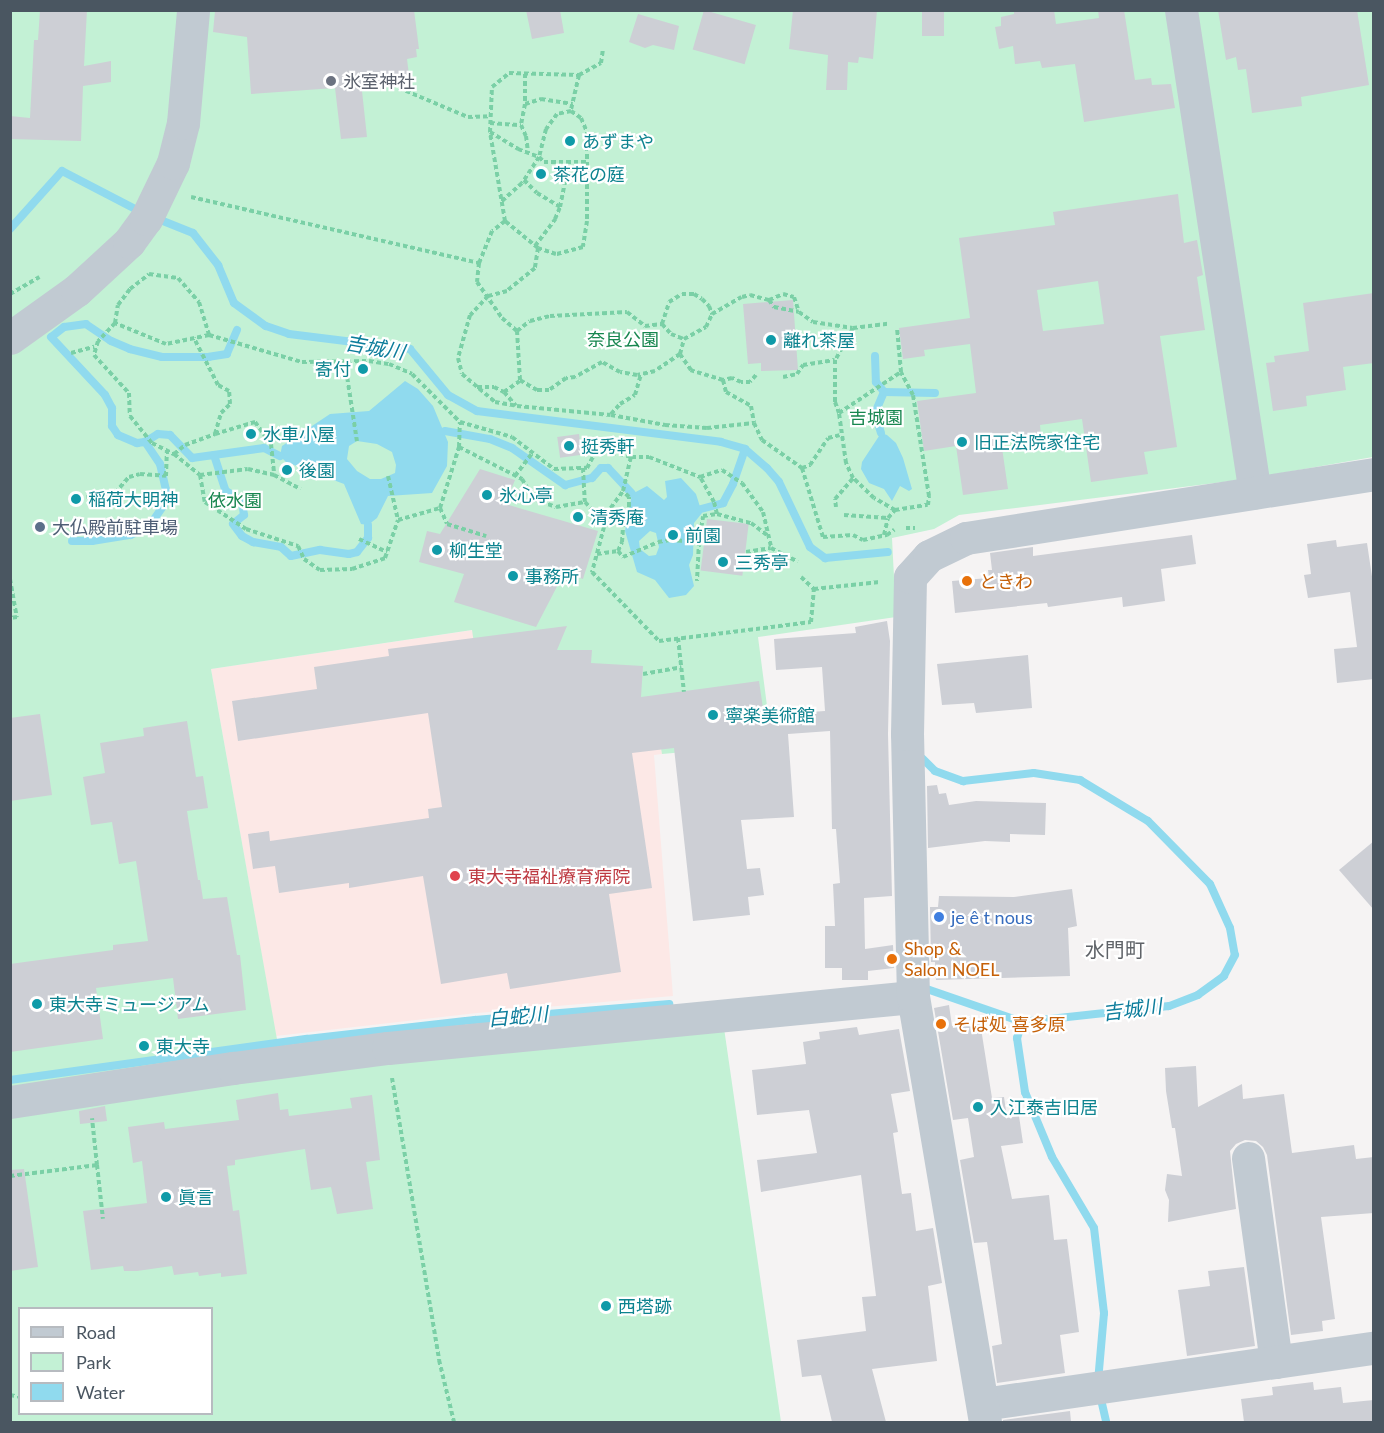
<!DOCTYPE html>
<meta charset="utf-8">
<style>
body{margin:0}
#map{position:relative;width:1384px;height:1433px;overflow:hidden;background:#f5f3f3;font-family:Lato,"Noto Sans JP",sans-serif}
div>[style]{position:absolute}
[style*='--x']{left:calc(var(--x)*1px);top:calc(var(--y)*1px);width:calc(var(--w)*1px);rotate:calc(var(--a)*1deg)}
.medical>*{inset:0;background:#fce8e6}
.green>*{inset:0;background:#c3f1d5}
.water>*{inset:0;background:#90daee}
.stream>*{height:8px;margin:-4px;padding:0 4px;transform-origin:4px;border-radius:4px;background:#90daee}
.building>*{inset:0;background:#cdcfd5;transform-origin:0 0}
.path>*{height:4px;margin-top:-2px;transform-origin:0;background:repeating-linear-gradient(90deg,#7ad0a6 0 4.5px,transparent 0 7.5px)}
.minor>*{height:33px;margin:-16.5px;padding:0 16.5px;transform-origin:16.5px;border-radius:16.5px;background:#c1cad2}
.dots>*{width:16px;height:16px;translate:-50% -50%;box-sizing:border-box;border:3px solid #fff;border-radius:50%}
span{translate:-50% -50%;white-space:nowrap;text-align:center;line-height:1.15;-webkit-text-stroke:4.5px #fff;paint-order:stroke}
.worship-label{font-size:18px;color:#5b616d}
.left{translate:0 -50%;text-align:left}
.culture-label{font-size:18px;color:#0d838f}
.right{translate:-100% -50%;text-align:right}
.park-label{font-size:18px;color:#17864f}
.service-label{font-size:18px;color:#4e5e75}
.food-label{font-size:18px;color:#c56008}
.health-label{font-size:18px;color:#be3a42}
.shop-label{font-size:18px;color:#366cbe}
.water-label{font-size:20px;color:#0c7c9b;font-style:italic}
.neighbourhood-label{font-size:20px;color:#5f6368}
.frame{position:absolute;inset:0;border:12px solid #4a5661;pointer-events:none}
.legend{position:absolute;left:18px;top:1307px;width:195px;height:108px;box-sizing:border-box;background:#fff;border:2px solid #b7bbc0;margin:0;padding:8px 10px;list-style:none;font-size:18px;color:#4a5661}
.legend li{display:flex;align-items:center;gap:12px;height:30px}
.legend b{width:30px;border:2px solid #b7bbc0}
</style>
<div id="map">
<div class="medical">
<div style="clip-path:polygon(473px 630px,653px 697px,662px 754px,654px 755px,673px 996px,477px 1013px,276px 1036px,211px 669px)"></div>
</div>
<div class="green">
<div style="clip-path:polygon(evenodd,10px 11px,1373px 11px,1373px 457px,1247px 479px,959px 515px,934px 529px,892px 538px,896px 617px,758px 637px,772px 744px,662px 754px,652px 697px,482px 698px,472px 630px,211px 669px,283px 1073px,724px 1028px,781px 1422px,11px 1422px,10px 11px,20px 1308px,212px 1308px,212px 1414px,20px 1414px,20px 1308px)"></div>
</div>
<div class="water">
<div style="clip-path:polygon(evenodd,405px 381px,418px 389px,433px 406px,448px 442px,447px 466px,432px 493px,388px 496px,377px 518px,368px 525px,361px 524px,344px 484px,286px 462px,280px 456px,282px 446px,330px 414px,369px 411px,405px 381px,357px 441px,377px 444px,392px 452px,396px 465px,395px 473px,381px 479px,370px 479px,357px 471px,347px 459px,349px 446px,357px 441px)"></div>
<div style="clip-path:polygon(881px 433px,887px 435px,896px 443px,903px 458px,912px 489px,909px 491px,900px 486px,892px 501px,884px 489px,869px 483px,861px 469px,862px 462px)"></div>
<div style="clip-path:polygon(evenodd,681px 478px,696px 494px,702px 513px,694px 523px,693px 555px,689px 565px,694px 586px,686px 595px,669px 598px,655px 580px,637px 572px,625px 531px,632px 494px,647px 486px,664px 500px,667px 497px,665px 481px,681px 478px,650px 531px,656px 533px,659px 547px,656px 555px,649px 556px,640px 549px,639px 541px,650px 531px)"></div>
</div>
<div class="stream">
<div style="--x:153;--y:217;--w:43;--a:21.8"></div>
<div style="--x:193;--y:233;--w:41;--a:52"></div>
<div style="--x:218;--y:265;--w:41;--a:67.2"></div>
<div style="--x:234;--y:303;--w:39;--a:36"></div>
<div style="--x:266;--y:326;--w:24;--a:19"></div>
<div style="--x:289;--y:334;--w:122;--a:7.1"></div>
<div style="--x:410;--y:349;--w:60;--a:50.4"></div>
<div style="--x:448;--y:395;--w:33;--a:29"></div>
<div style="--x:477;--y:411;--w:246;--a:7.2"></div>
<div style="--x:721;--y:442;--w:25;--a:16"></div>
<div style="--x:745;--y:449;--w:29;--a:41"></div>
<div style="--x:767;--y:468;--w:18;--a:49"></div>
<div style="--x:779;--y:482;--w:72;--a:64.5"></div>
<div style="--x:810;--y:547;--w:19;--a:36"></div>
<div style="--x:825;--y:558;--w:63;--a:-5.4"></div>
<div style="--x:10;--y:229;--w:78;--a:-48.1"></div>
<div style="--x:62;--y:171;--w:89;--a:27.4"></div>
<div style="--x:237;--y:330;--w:26;--a:113"></div>
<div style="--x:227;--y:354;--w:18;--a:171"></div>
<div style="--x:209;--y:357;--w:47;--a:180"></div>
<div style="--x:162;--y:357;--w:33;--a:-166"></div>
<div style="--x:130;--y:349;--w:21;--a:-157"></div>
<div style="--x:111;--y:341;--w:30;--a:-146"></div>
<div style="--x:86;--y:324;--w:22;--a:172"></div>
<div style="--x:64;--y:327;--w:16;--a:142"></div>
<div style="--x:51;--y:337;--w:79;--a:47"></div>
<div style="--x:105;--y:395;--w:15;--a:62"></div>
<div style="--x:112;--y:408;--w:18;--a:90"></div>
<div style="--x:112;--y:426;--w:11;--a:56"></div>
<div style="--x:118;--y:435;--w:21;--a:23"></div>
<div style="--x:137;--y:443;--w:8;--a:-7"></div>
<div style="--x:145;--y:442;--w:15;--a:-32"></div>
<div style="--x:158;--y:434;--w:12;--a:5"></div>
<div style="--x:170;--y:435;--w:32;--a:46"></div>
<div style="--x:192;--y:458;--w:73;--a:-7.9"></div>
<div style="--x:264;--y:448;--w:18;--a:27"></div>
<div style="--x:875;--y:356;--w:26;--a:88"></div>
<div style="--x:876;--y:382;--w:13;--a:51"></div>
<div style="--x:445;--y:431;--w:46;--a:10.1"></div>
<div style="--x:490;--y:439;--w:24;--a:22"></div>
<div style="--x:512;--y:448;--w:65;--a:34.9"></div>
<div style="--x:565;--y:485;--w:28;--a:-15"></div>
<div style="--x:592;--y:478;--w:13;--a:-48"></div>
<div style="--x:601;--y:468;--w:7;--a:0"></div>
<div style="--x:608;--y:468;--w:35;--a:47"></div>
<div style="--x:881;--y:433;--w:21;--a:-107"></div>
<div style="--x:875;--y:413;--w:23;--a:-67"></div>
<div style="--x:884;--y:392;--w:51;--a:1.1"></div>
<div style="--x:214;--y:455;--w:38;--a:72"></div>
<div style="--x:226;--y:491;--w:19;--a:32"></div>
<div style="--x:242;--y:501;--w:14;--a:82"></div>
<div style="--x:244;--y:515;--w:14;--a:141"></div>
<div style="--x:233;--y:524;--w:15;--a:53"></div>
<div style="--x:242;--y:536;--w:13;--a:29"></div>
<div style="--x:253;--y:542;--w:28;--a:10"></div>
<div style="--x:281;--y:547;--w:13;--a:42"></div>
<div style="--x:291;--y:556;--w:30;--a:-12"></div>
<div style="--x:320;--y:550;--w:29;--a:8"></div>
<div style="--x:349;--y:554;--w:8;--a:-14"></div>
<div style="--x:357;--y:552;--w:18;--a:-52"></div>
<div style="--x:368;--y:538;--w:13;--a:-90"></div>
<div style="--x:701;--y:509;--w:23;--a:-15"></div>
<div style="--x:723;--y:503;--w:21;--a:-62"></div>
<div style="--x:733;--y:484;--w:37;--a:-71"></div>
<div style="--x:72;--y:541;--w:20;--a:0"></div>
<div style="--x:92;--y:541;--w:39;--a:-9"></div>
<div style="--x:131;--y:535;--w:21;--a:-28"></div>
<div style="--x:150;--y:525;--w:24;--a:-55"></div>
<div style="--x:164;--y:505;--w:15;--a:-82"></div>
<div style="--x:166;--y:490;--w:27;--a:-103"></div>
<div style="--x:160;--y:464;--w:27;--a:-124"></div>
<div style="--x:923;--y:759;--w:17;--a:45"></div>
<div style="--x:935;--y:771;--w:30;--a:20"></div>
<div style="--x:963;--y:781;--w:71;--a:-6.4"></div>
<div style="--x:1034;--y:773;--w:47;--a:8.7"></div>
<div style="--x:1080;--y:780;--w:79;--a:31.1"></div>
<div style="--x:1148;--y:821;--w:88;--a:45.5"></div>
<div style="--x:1210;--y:884;--w:48;--a:65.6"></div>
<div style="--x:1230;--y:928;--w:27;--a:80"></div>
<div style="--x:1235;--y:955;--w:24;--a:118"></div>
<div style="--x:1224;--y:976;--w:32;--a:144"></div>
<div style="--x:1198;--y:995;--w:31;--a:159"></div>
<div style="--x:1169;--y:1006;--w:148;--a:173.8"></div>
<div style="--x:1022;--y:1022;--w:17;--a:107"></div>
<div style="--x:1017;--y:1038;--w:55;--a:81.6"></div>
<div style="--x:1025;--y:1092;--w:70;--a:67.4"></div>
<div style="--x:1052;--y:1157;--w:82;--a:59.4"></div>
<div style="--x:1094;--y:1228;--w:86;--a:83.3"></div>
<div style="--x:1104;--y:1313;--w:69;--a:95"></div>
<div style="--x:921;--y:987;--w:107;--a:19.1"></div>
<div style="--x:10;--y:1080;--w:300;--a:-7.9"></div>
<div style="--x:307;--y:1039;--w:169;--a:-6.5"></div>
<div style="--x:475;--y:1020;--w:195;--a:-4.7"></div>
<div style="--x:1100;--y:1395;--w:28;--a:77"></div>
</div>
<div class="building">
<div style="clip-path:polygon(40px 10px,87px 10px,84px 66px,111px 61px,111px 82px,83px 86px,81px 141px,10px 139px,10px 116px,30px 118px,34px 40px,38px 40px)"></div>
<div style="clip-path:polygon(237px 10px,414px 10px,419px 49px,416px 49px,417px 57px,407px 59px,410px 83px,362px 91px,367px 137px,341px 139px,335px 88px,251px 94px,247px 37px,213px 32px,215px 11px)"></div>
<div style="clip-path:polygon(526px 10px,560px 10px,564px 33px,532px 39px)"></div>
<div style="left:704px;top:10px;width:54px;height:41px;rotate:16deg"></div>
<div style="clip-path:polygon(793px 10px,877px 10px,873px 59px,859px 57px,858px 63px,848px 62px,847px 90px,826px 90px,828px 55px,789px 49px)"></div>
<div style="left:922px;top:10px;width:22px;height:26px"></div>
<div style="clip-path:polygon(1014px 10px,1054px 10px,1056px 24px,1099px 18px,1098px 10px,1124px 10px,1135px 80px,1151px 78px,1152px 85px,1171px 84px,1175px 108px,1084px 122px,1075px 64px,1042px 68px,1040px 61px,1015px 64px,1013px 46px,999px 49px,995px 27px,1001px 26px,1001px 17px,1014px 14px)"></div>
<div style="clip-path:polygon(1218px 10px,1357px 10px,1369px 85px,1301px 97px,1302px 106px,1252px 113px,1246px 69px,1238px 70px,1236px 57px,1226px 60px)"></div>
<div style="clip-path:polygon(638px 14px,679px 26px,674px 50px,653px 45px,645px 48px,629px 42px)"></div>
<div style="clip-path:polygon(evenodd,1178px 194px,1184px 243px,1197px 240px,1203px 275px,1197px 277px,1205px 330px,1160px 336px,1177px 447px,1144px 452px,1148px 474px,1091px 482px,1082px 419px,1040px 425px,1041px 435px,1001px 441px,1008px 489px,963px 495px,956px 446px,924px 451px,917px 401px,976px 393px,970px 344px,924px 350px,925px 356px,903px 359px,899px 328px,970px 318px,959px 238px,1055px 225px,1053px 212px,1178px 194px,1098px 281px,1104px 324px,1043px 331px,1037px 290px,1098px 281px)"></div>
<div style="clip-path:polygon(1374px 293px,1374px 363px,1343px 367px,1346px 390px,1306px 396px,1307px 406px,1273px 411px,1266px 363px,1275px 362px,1274px 356px,1309px 351px,1303px 303px)"></div>
<div style="clip-path:polygon(793px 300px,798px 370px,761px 371px,761px 363px,748px 364px,743px 304px)"></div>
<div style="left:579px;top:434px;width:21px;height:22px;rotate:82deg"></div>
<div style="clip-path:polygon(480px 469px,515px 480px,505px 504px,598px 531px,583px 579px,564px 573px,536px 627px,454px 602px,464px 574px,419px 562px,427px 531px,440px 534px)"></div>
<div style="left:707px;top:519px;width:42px;height:52px;rotate:7deg"></div>
<div style="clip-path:polygon(1192px 535px,1196px 564px,1161px 569px,1165px 601px,1123px 607px,1122px 597px,1048px 607px,1047px 603px,955px 613px,952px 581px,989px 578px,988px 570px,992px 570px,990px 553px,1033px 547px,1033px 556px)"></div>
<div style="clip-path:polygon(1336px 540px,1337px 547px,1367px 543px,1374px 590px,1374px 679px,1337px 683px,1334px 649px,1357px 647px,1350px 592px,1308px 598px,1304px 575px,1311px 574px,1307px 544px)"></div>
<div style="clip-path:polygon(887px 621px,890px 641px,888px 734px,892px 896px,864px 898px,865px 949px,893px 945px,894px 968px,868px 971px,868px 980px,842px 980px,842px 968px,825px 968px,825px 926px,835px 926px,833px 884px,840px 883px,836px 829px,832px 829px,830px 731px,788px 734px,794px 817px,741px 820px,747px 869px,760px 868px,764px 895px,748px 897px,750px 915px,693px 921px,674px 748px,632px 753px,652px 888px,609px 894px,621px 972px,510px 989px,507px 973px,441px 984px,423px 876px,349px 888px,349px 883px,279px 893px,275px 866px,253px 869px,248px 834px,269px 831px,270px 841px,429px 818px,428px 809px,442px 807px,428px 713px,238px 741px,232px 701px,317px 689px,314px 667px,389px 656px,388px 649px,567px 626px,557px 650px,592px 650px,591px 663px,643px 666px,641px 697px,759px 681px,764px 715px,825px 711px,822px 667px,776px 670px,774px 639px,856px 633px,855px 627px)"></div>
<div style="clip-path:polygon(1028px 655px,1032px 708px,976px 713px,974px 703px,942px 705px,937px 664px)"></div>
<div style="clip-path:polygon(40px 714px,52px 795px,10px 801px,10px 718px)"></div>
<div style="clip-path:polygon(187px 721px,196px 777px,203px 776px,208px 808px,187px 811px,198px 880px,200px 880px,203px 899px,227px 897px,237px 955px,240px 955px,246px 1010px,178px 1019px,173px 978px,96px 988px,103px 1039px,10px 1052px,10px 964px,113px 950px,113px 945px,148px 941px,136px 861px,119px 864px,112px 822px,91px 825px,83px 777px,105px 773px,100px 743px,144px 736px,143px 728px)"></div>
<div style="clip-path:polygon(937px 785px,939px 794px,946px 793px,949px 805px,976px 801px,1046px 803px,1045px 835px,1010px 834px,1010px 842px,985px 841px,928px 848px,927px 786px)"></div>
<div style="clip-path:polygon(1374px 841px,1374px 910px,1339px 870px)"></div>
<div style="clip-path:polygon(1072px 889px,1077px 926px,1068px 928px,1070px 976px,936px 980px,935px 962px,931px 962px,930px 907px,938px 907px,939px 896px,1014px 897px)"></div>
<div style="clip-path:polygon(949px 1005px,952px 1026px,980px 1022px,992px 1098px,1004px 1097px,1007px 1118px,1019px 1116px,1023px 1143px,1001px 1146px,1012px 1199px,1049px 1195px,1054px 1240px,1067px 1239px,1079px 1332px,1060px 1335px,1065px 1373px,997px 1383px,992px 1346px,1002px 1344px,987px 1242px,974px 1243px,960px 1160px,974px 1157px,968px 1118px,953px 1120px,934px 1008px)"></div>
<div style="clip-path:polygon(857px 1027px,859px 1035px,899px 1029px,910px 1091px,891px 1094px,898px 1132px,893px 1133px,902px 1194px,911px 1193px,916px 1231px,933px 1228px,942px 1283px,928px 1286px,937px 1361px,872px 1369px,886px 1422px,832px 1422px,821px 1375px,802px 1377px,797px 1340px,866px 1331px,862px 1297px,876px 1296px,861px 1175px,761px 1192px,757px 1160px,817px 1153px,809px 1110px,757px 1115px,752px 1070px,806px 1064px,803px 1042px,820px 1039px,819px 1032px)"></div>
<div style="clip-path:polygon(1196px 1066px,1198px 1107px,1242px 1084px,1243px 1099px,1284px 1094px,1292px 1153px,1354px 1145px,1356px 1159px,1374px 1157px,1374px 1213px,1321px 1217px,1335px 1319px,1322px 1321px,1323px 1331px,1291px 1335px,1267px 1155px,1263px 1147px,1256px 1141px,1245px 1140px,1236px 1144px,1230px 1151px,1236px 1209px,1168px 1222px,1169px 1200px,1165px 1190px,1167px 1174px,1182px 1176px,1175px 1128px,1172px 1128px,1166px 1091px,1165px 1068px)"></div>
<div style="clip-path:polygon(278px 1093px,280px 1110px,288px 1109px,289px 1116px,352px 1108px,350px 1098px,372px 1095px,380px 1160px,366px 1162px,373px 1209px,337px 1214px,331px 1187px,311px 1190px,305px 1149px,235px 1160px,235px 1165px,227px 1166px,233px 1211px,239px 1210px,247px 1274px,221px 1277px,221px 1273px,199px 1276px,198px 1272px,174px 1275px,172px 1266px,137px 1271px,124px 1271px,123px 1266px,91px 1270px,83px 1211px,147px 1203px,142px 1161px,133px 1163px,128px 1127px,164px 1122px,165px 1129px,239px 1120px,236px 1100px)"></div>
<div style="clip-path:polygon(105px 1106px,107px 1121px,80px 1124px,79px 1111px)"></div>
<div style="clip-path:polygon(24px 1169px,38px 1267px,10px 1271px,10px 1170px)"></div>
<div style="clip-path:polygon(1244px 1267px,1255px 1346px,1187px 1356px,1178px 1290px,1210px 1286px,1208px 1271px)"></div>
<div style="clip-path:polygon(1313px 1382px,1314px 1390px,1341px 1387px,1343px 1403px,1374px 1400px,1374px 1422px,1244px 1422px,1241px 1399px,1273px 1395px,1272px 1387px)"></div>
<div style="clip-path:polygon(1070px 1411px,1071px 1422px,1003px 1422px,1003px 1420px)"></div>
</div>
<div class="path">
<div style="--x:525;--y:74;--w:30;--a:90"></div>
<div style="--x:525;--y:104;--w:21;--a:101"></div>
<div style="--x:521;--y:125;--w:12;--a:66"></div>
<div style="--x:526;--y:136;--w:17;--a:83"></div>
<div style="--x:579;--y:75;--w:25;--a:-29"></div>
<div style="--x:601;--y:63;--w:14;--a:-82"></div>
<div style="--x:399;--y:88;--w:75;--a:22.8"></div>
<div style="--x:468;--y:117;--w:23;--a:-2"></div>
<div style="--x:525;--y:104;--w:17;--a:-17"></div>
<div style="--x:541;--y:99;--w:32;--a:9"></div>
<div style="--x:571;--y:111;--w:14;--a:168"></div>
<div style="--x:557;--y:114;--w:19;--a:126"></div>
<div style="--x:546;--y:129;--w:29;--a:104"></div>
<div style="--x:539;--y:157;--w:7;--a:45"></div>
<div style="--x:544;--y:162;--w:44;--a:0"></div>
<div style="--x:490;--y:123;--w:31;--a:4"></div>
<div style="--x:490;--y:132;--w:33;--a:31"></div>
<div style="--x:518;--y:149;--w:22;--a:21"></div>
<div style="--x:539;--y:157;--w:31;--a:123"></div>
<div style="--x:522;--y:183;--w:28;--a:138"></div>
<div style="--x:524;--y:180;--w:18;--a:45"></div>
<div style="--x:537;--y:193;--w:27;--a:31"></div>
<div style="--x:191;--y:197;--w:295;--a:12.9"></div>
<div style="--x:505;--y:221;--w:16;--a:142"></div>
<div style="--x:492;--y:231;--w:35;--a:112"></div>
<div style="--x:479;--y:263;--w:19;--a:96"></div>
<div style="--x:477;--y:282;--w:44;--a:55.2"></div>
<div style="--x:502;--y:318;--w:20;--a:41"></div>
<div style="--x:535;--y:246;--w:34;--a:-53"></div>
<div style="--x:555;--y:219;--w:13;--a:-67"></div>
<div style="--x:560;--y:207;--w:46;--a:-78.7"></div>
<div style="--x:538;--y:248;--w:43;--a:-140.7"></div>
<div style="--x:505;--y:221;--w:90;--a:-99.6"></div>
<div style="--x:490;--y:132;--w:45;--a:-87.5"></div>
<div style="--x:492;--y:87;--w:22;--a:-39"></div>
<div style="--x:509;--y:73;--w:70;--a:1.6"></div>
<div style="--x:579;--y:75;--w:37;--a:103"></div>
<div style="--x:571;--y:111;--w:12;--a:35"></div>
<div style="--x:581;--y:118;--w:15;--a:67"></div>
<div style="--x:587;--y:132;--w:89;--a:90"></div>
<div style="--x:587;--y:221;--w:26;--a:99"></div>
<div style="--x:583;--y:247;--w:28;--a:165"></div>
<div style="--x:556;--y:254;--w:19;--a:-162"></div>
<div style="--x:538;--y:248;--w:20;--a:99"></div>
<div style="--x:535;--y:268;--w:36;--a:141"></div>
<div style="--x:507;--y:291;--w:20;--a:165"></div>
<div style="--x:488;--y:296;--w:26;--a:133"></div>
<div style="--x:470;--y:315;--w:45;--a:105.6"></div>
<div style="--x:458;--y:358;--w:16;--a:76"></div>
<div style="--x:462;--y:374;--w:43;--a:40.3"></div>
<div style="--x:495;--y:402;--w:22;--a:10"></div>
<div style="--x:517;--y:406;--w:94;--a:5.5"></div>
<div style="--x:611;--y:415;--w:55;--a:10.5"></div>
<div style="--x:665;--y:425;--w:42;--a:4.1"></div>
<div style="--x:707;--y:428;--w:47;--a:-6.1"></div>
<div style="--x:10;--y:294;--w:34;--a:-30"></div>
<div style="--x:769;--y:300;--w:9;--a:54"></div>
<div style="--x:774;--y:307;--w:25;--a:11"></div>
<div style="--x:115;--y:323;--w:25;--a:133"></div>
<div style="--x:98;--y:341;--w:15;--a:106"></div>
<div style="--x:94;--y:355;--w:52;--a:47.4"></div>
<div style="--x:129;--y:393;--w:23;--a:88"></div>
<div style="--x:130;--y:416;--w:35;--a:51"></div>
<div style="--x:152;--y:443;--w:25;--a:27"></div>
<div style="--x:174;--y:454;--w:33;--a:39"></div>
<div style="--x:200;--y:475;--w:27;--a:80"></div>
<div style="--x:205;--y:502;--w:49;--a:33.4"></div>
<div style="--x:246;--y:529;--w:55;--a:18.1"></div>
<div style="--x:298;--y:546;--w:14;--a:65"></div>
<div style="--x:304;--y:559;--w:19;--a:35"></div>
<div style="--x:320;--y:570;--w:32;--a:-2"></div>
<div style="--x:352;--y:569;--w:35;--a:-18"></div>
<div style="--x:385;--y:558;--w:40;--a:-71.1"></div>
<div style="--x:398;--y:520;--w:44;--a:-15.9"></div>
<div style="--x:440;--y:508;--w:17;--a:66"></div>
<div style="--x:447;--y:524;--w:41;--a:17.1"></div>
<div style="--x:662;--y:324;--w:23;--a:-72"></div>
<div style="--x:669;--y:302;--w:15;--a:-32"></div>
<div style="--x:682;--y:294;--w:12;--a:0"></div>
<div style="--x:694;--y:294;--w:9;--a:32"></div>
<div style="--x:702;--y:299;--w:10;--a:45"></div>
<div style="--x:709;--y:306;--w:9;--a:69"></div>
<div style="--x:853;--y:328;--w:35;--a:-7"></div>
<div style="--x:209;--y:335;--w:44;--a:168.2"></div>
<div style="--x:166;--y:344;--w:55;--a:-157.6"></div>
<div style="--x:115;--y:323;--w:18;--a:-81"></div>
<div style="--x:118;--y:305;--w:20;--a:-53"></div>
<div style="--x:130;--y:289;--w:24;--a:-38"></div>
<div style="--x:149;--y:274;--w:29;--a:8"></div>
<div style="--x:178;--y:278;--w:32;--a:49"></div>
<div style="--x:199;--y:302;--w:34;--a:73"></div>
<div style="--x:209;--y:335;--w:97;--a:16.2"></div>
<div style="--x:302;--y:362;--w:67;--a:-0.9"></div>
<div style="--x:369;--y:361;--w:20;--a:9"></div>
<div style="--x:389;--y:364;--w:25;--a:23"></div>
<div style="--x:412;--y:374;--w:68;--a:45"></div>
<div style="--x:460;--y:422;--w:54;--a:16.1"></div>
<div style="--x:512;--y:437;--w:53;--a:37.3"></div>
<div style="--x:554;--y:469;--w:33;--a:-2"></div>
<div style="--x:587;--y:468;--w:21;--a:-62"></div>
<div style="--x:597;--y:449;--w:35;--a:13"></div>
<div style="--x:631;--y:457;--w:18;--a:0"></div>
<div style="--x:649;--y:457;--w:55;--a:21.4"></div>
<div style="--x:700;--y:477;--w:23;--a:-18"></div>
<div style="--x:722;--y:470;--w:24;--a:33"></div>
<div style="--x:742;--y:483;--w:36;--a:54"></div>
<div style="--x:763;--y:512;--w:37;--a:77"></div>
<div style="--x:71;--y:353;--w:24;--a:-15"></div>
<div style="--x:680;--y:354;--w:30;--a:146"></div>
<div style="--x:655;--y:371;--w:18;--a:167"></div>
<div style="--x:637;--y:375;--w:17;--a:-170"></div>
<div style="--x:620;--y:372;--w:21;--a:-151"></div>
<div style="--x:602;--y:362;--w:31;--a:151"></div>
<div style="--x:575;--y:377;--w:9;--a:174"></div>
<div style="--x:566;--y:378;--w:21;--a:145"></div>
<div style="--x:549;--y:390;--w:12;--a:180"></div>
<div style="--x:537;--y:390;--w:20;--a:-150"></div>
<div style="--x:520;--y:380;--w:49;--a:-93.5"></div>
<div style="--x:517;--y:331;--w:16;--a:-38"></div>
<div style="--x:530;--y:321;--w:21;--a:-14"></div>
<div style="--x:550;--y:316;--w:77;--a:-3"></div>
<div style="--x:627;--y:312;--w:23;--a:38"></div>
<div style="--x:645;--y:326;--w:17;--a:-7"></div>
<div style="--x:662;--y:324;--w:13;--a:48"></div>
<div style="--x:671;--y:334;--w:14;--a:21"></div>
<div style="--x:345;--y:363;--w:79;--a:81.3"></div>
<div style="--x:756;--y:375;--w:9;--a:131"></div>
<div style="--x:750;--y:382;--w:9;--a:180"></div>
<div style="--x:741;--y:382;--w:10;--a:-156"></div>
<div style="--x:732;--y:378;--w:9;--a:167"></div>
<div style="--x:723;--y:380;--w:34;--a:-163"></div>
<div style="--x:691;--y:370;--w:19;--a:-125"></div>
<div style="--x:680;--y:354;--w:16;--a:-75"></div>
<div style="--x:684;--y:339;--w:25;--a:-29"></div>
<div style="--x:706;--y:327;--w:14;--a:-65"></div>
<div style="--x:712;--y:314;--w:34;--a:-30"></div>
<div style="--x:742;--y:297;--w:8;--a:-14"></div>
<div style="--x:750;--y:295;--w:20;--a:15"></div>
<div style="--x:769;--y:300;--w:15;--a:-23"></div>
<div style="--x:783;--y:294;--w:11;--a:15"></div>
<div style="--x:794;--y:297;--w:16;--a:72"></div>
<div style="--x:799;--y:312;--w:17;--a:36"></div>
<div style="--x:813;--y:322;--w:40;--a:8.5"></div>
<div style="--x:853;--y:328;--w:37;--a:119"></div>
<div style="--x:835;--y:360;--w:42;--a:90"></div>
<div style="--x:835;--y:402;--w:12;--a:70"></div>
<div style="--x:783;--y:377;--w:14;--a:-12"></div>
<div style="--x:797;--y:374;--w:11;--a:-56"></div>
<div style="--x:803;--y:365;--w:32;--a:-9"></div>
<div style="--x:723;--y:380;--w:12;--a:76"></div>
<div style="--x:726;--y:392;--w:29;--a:29"></div>
<div style="--x:751;--y:406;--w:17;--a:80"></div>
<div style="--x:754;--y:423;--w:19;--a:65"></div>
<div style="--x:762;--y:440;--w:49;--a:35"></div>
<div style="--x:802;--y:468;--w:72;--a:73.1"></div>
<div style="--x:823;--y:537;--w:30;--a:-4"></div>
<div style="--x:853;--y:535;--w:11;--a:27"></div>
<div style="--x:863;--y:540;--w:25;--a:-12"></div>
<div style="--x:887;--y:535;--w:9;--a:-36"></div>
<div style="--x:477;--y:387;--w:17;--a:0"></div>
<div style="--x:494;--y:387;--w:11;--a:27"></div>
<div style="--x:504;--y:392;--w:18;--a:49"></div>
<div style="--x:504;--y:392;--w:19;--a:-35"></div>
<div style="--x:611;--y:414;--w:13;--a:-48"></div>
<div style="--x:620;--y:404;--w:17;--a:-31"></div>
<div style="--x:635;--y:395;--w:22;--a:-74"></div>
<div style="--x:215;--y:434;--w:42;--a:-16.7"></div>
<div style="--x:255;--y:422;--w:27;--a:54"></div>
<div style="--x:271;--y:444;--w:31;--a:84"></div>
<div style="--x:459;--y:447;--w:71;--a:26.9"></div>
<div style="--x:522;--y:479;--w:23;--a:59"></div>
<div style="--x:534;--y:499;--w:23;--a:20"></div>
<div style="--x:556;--y:507;--w:29;--a:-10"></div>
<div style="--x:585;--y:502;--w:25;--a:47"></div>
<div style="--x:602;--y:520;--w:7;--a:74"></div>
<div style="--x:604;--y:527;--w:47;--a:104.9"></div>
<div style="--x:592;--y:572;--w:96;--a:45.8"></div>
<div style="--x:659;--y:641;--w:153;--a:-7.1"></div>
<div style="--x:811;--y:622;--w:33;--a:-85"></div>
<div style="--x:814;--y:589;--w:66;--a:-6.1"></div>
<div style="--x:174;--y:454;--w:14;--a:-39"></div>
<div style="--x:185;--y:445;--w:32;--a:-20"></div>
<div style="--x:215;--y:434;--w:22;--a:-74"></div>
<div style="--x:221;--y:413;--w:13;--a:-45"></div>
<div style="--x:230;--y:404;--w:13;--a:-94"></div>
<div style="--x:229;--y:391;--w:13;--a:-151"></div>
<div style="--x:218;--y:385;--w:53;--a:-117.1"></div>
<div style="--x:583;--y:468;--w:34;--a:87"></div>
<div style="--x:802;--y:468;--w:9;--a:-21"></div>
<div style="--x:810;--y:465;--w:32;--a:-56"></div>
<div style="--x:828;--y:438;--w:12;--a:-14"></div>
<div style="--x:200;--y:475;--w:48;--a:-7.1"></div>
<div style="--x:248;--y:469;--w:27;--a:13"></div>
<div style="--x:274;--y:475;--w:30;--a:28"></div>
<div style="--x:388;--y:476;--w:45;--a:77.2"></div>
<div style="--x:515;--y:476;--w:30;--a:-53"></div>
<div style="--x:86;--y:497;--w:29;--a:-8"></div>
<div style="--x:115;--y:493;--w:21;--a:-49"></div>
<div style="--x:129;--y:477;--w:11;--a:-15"></div>
<div style="--x:140;--y:474;--w:26;--a:4"></div>
<div style="--x:166;--y:476;--w:26;--a:-88"></div>
<div style="--x:836;--y:507;--w:8;--a:-97"></div>
<div style="--x:835;--y:499;--w:28;--a:-49"></div>
<div style="--x:440;--y:508;--w:64;--a:-72.7"></div>
<div style="--x:459;--y:447;--w:25;--a:-88"></div>
<div style="--x:895;--y:510;--w:33;--a:-9"></div>
<div style="--x:928;--y:505;--w:9;--a:-84"></div>
<div style="--x:929;--y:496;--w:102;--a:-99"></div>
<div style="--x:913;--y:395;--w:26;--a:-118"></div>
<div style="--x:717;--y:514;--w:35;--a:15"></div>
<div style="--x:751;--y:523;--w:21;--a:37"></div>
<div style="--x:844;--y:515;--w:44;--a:3.9"></div>
<div style="--x:888;--y:518;--w:11;--a:-49"></div>
<div style="--x:895;--y:510;--w:24;--a:-150"></div>
<div style="--x:874;--y:498;--w:29;--a:-136"></div>
<div style="--x:853;--y:478;--w:17;--a:-115"></div>
<div style="--x:846;--y:463;--w:50;--a:-98"></div>
<div style="--x:839;--y:413;--w:74;--a:-33.5"></div>
<div style="--x:901;--y:372;--w:44;--a:-95.2"></div>
<div style="--x:602;--y:520;--w:36;--a:-54"></div>
<div style="--x:623;--y:491;--w:35;--a:-77"></div>
<div style="--x:906;--y:528;--w:9;--a:0"></div>
<div style="--x:884;--y:535;--w:17;--a:-77"></div>
<div style="--x:359;--y:539;--w:31;--a:25"></div>
<div style="--x:699;--y:542;--w:26;--a:-81"></div>
<div style="--x:703;--y:516;--w:14;--a:-8"></div>
<div style="--x:717;--y:514;--w:12;--a:-104"></div>
<div style="--x:714;--y:502;--w:29;--a:-119"></div>
<div style="--x:618;--y:551;--w:10;--a:-66"></div>
<div style="--x:622;--y:542;--w:15;--a:-86"></div>
<div style="--x:623;--y:527;--w:21;--a:-73"></div>
<div style="--x:629;--y:507;--w:10;--a:-90"></div>
<div style="--x:629;--y:497;--w:8;--a:-135"></div>
<div style="--x:746;--y:552;--w:25;--a:-9"></div>
<div style="--x:771;--y:548;--w:30;--a:27"></div>
<div style="--x:597;--y:554;--w:21;--a:-8"></div>
<div style="--x:618;--y:551;--w:8;--a:50"></div>
<div style="--x:623;--y:557;--w:38;--a:-23"></div>
<div style="--x:658;--y:542;--w:12;--a:-9"></div>
<div style="--x:670;--y:540;--w:29;--a:4"></div>
<div style="--x:699;--y:542;--w:39;--a:93"></div>
<div style="--x:801;--y:577;--w:18;--a:43"></div>
<div style="--x:10;--y:579;--w:39;--a:80"></div>
<div style="--x:17;--y:617;--w:7;--a:172"></div>
<div style="--x:678;--y:638;--w:54;--a:83.7"></div>
<div style="--x:643;--y:674;--w:39;--a:-10"></div>
<div style="--x:392;--y:1078;--w:286;--a:80.5"></div>
<div style="--x:439;--y:1360;--w:64;--a:76.4"></div>
<div style="--x:97;--y:1165;--w:54;--a:83.7"></div>
<div style="--x:10;--y:1176;--w:88;--a:-7.2"></div>
<div style="--x:97;--y:1165;--w:47;--a:-96.1"></div>
<div style="--x:10;--y:1395;--w:10;--a:11"></div>
</div>
<div class="minor">
<div style="--x:1181;--y:10;--w:488;--a:81.3"></div>
<div style="--x:10;--y:338;--w:82;--a:-35.6"></div>
<div style="--x:77;--y:290;--w:71;--a:-42.7"></div>
<div style="--x:129;--y:242;--w:29;--a:-54"></div>
<div style="--x:146;--y:219;--w:62;--a:-64.3"></div>
<div style="--x:173;--y:163;--w:41;--a:-76"></div>
<div style="--x:183;--y:123;--w:113;--a:-84.9"></div>
<div style="--x:10;--y:1102;--w:226;--a:-8.7"></div>
<div style="--x:233;--y:1068;--w:156;--a:-7.4"></div>
<div style="--x:388;--y:1048;--w:527;--a:-5.55"></div>
<div style="--x:1248;--y:1158;--w:206;--a:82.2"></div>
<div style="--x:983;--y:1404;--w:395;--a:-8.2"></div>
<div style="--x:985;--y:1422;--w:431;--a:-99.6"></div>
<div style="--x:913;--y:997;--w:263;--a:-91.3"></div>
<div style="--x:907;--y:734;--w:157;--a:-88.9"></div>
<div style="--x:910;--y:577;--w:28;--a:-48"></div>
<div style="--x:929;--y:556;--w:41;--a:-25.9"></div>
<div style="--x:966;--y:538;--w:413;--a:-8.9"></div>
</div>
<div class="dots">
<div style="left:331px;top:81px;background:#6b7280"></div>
<div style="left:570px;top:141px;background:#0f9aa8"></div>
<div style="left:541px;top:174px;background:#0f9aa8"></div>
<div style="left:771px;top:340px;background:#0f9aa8"></div>
<div style="left:363px;top:369px;background:#0f9aa8"></div>
<div style="left:251px;top:434px;background:#0f9aa8"></div>
<div style="left:962px;top:442px;background:#0f9aa8"></div>
<div style="left:569px;top:446px;background:#0f9aa8"></div>
<div style="left:287px;top:470px;background:#0f9aa8"></div>
<div style="left:487px;top:495px;background:#0f9aa8"></div>
<div style="left:76px;top:499px;background:#0f9aa8"></div>
<div style="left:578px;top:517px;background:#0f9aa8"></div>
<div style="left:40px;top:527px;background:#5c6f8a"></div>
<div style="left:673px;top:535px;background:#0f9aa8"></div>
<div style="left:437px;top:550px;background:#0f9aa8"></div>
<div style="left:723px;top:562px;background:#0f9aa8"></div>
<div style="left:513px;top:576px;background:#0f9aa8"></div>
<div style="left:967px;top:581px;background:#e8710a"></div>
<div style="left:713px;top:715px;background:#0f9aa8"></div>
<div style="left:455px;top:876px;background:#e0444e"></div>
<div style="left:939px;top:917px;background:#3f7fe0"></div>
<div style="left:892px;top:959px;background:#e8710a"></div>
<div style="left:37px;top:1004px;background:#0f9aa8"></div>
<div style="left:941px;top:1024px;background:#e8710a"></div>
<div style="left:144px;top:1046px;background:#0f9aa8"></div>
<div style="left:978px;top:1107px;background:#0f9aa8"></div>
<div style="left:166px;top:1197px;background:#0f9aa8"></div>
<div style="left:606px;top:1306px;background:#0f9aa8"></div>
</div>
<div class="worship-label">
<span class="left" style="left:343px;top:81px">氷室神社</span>
</div>
<div class="culture-label">
<span class="left" style="left:582px;top:141px">あずまや</span>
<span class="left" style="left:553px;top:174px">茶花の庭</span>
<span class="left" style="left:783px;top:340px">離れ茶屋</span>
<span class="right" style="left:351px;top:369px">寄付</span>
<span class="left" style="left:263px;top:434px">水車小屋</span>
<span class="left" style="left:974px;top:442px">旧正法院家住宅</span>
<span class="left" style="left:581px;top:446px">挺秀軒</span>
<span class="left" style="left:299px;top:470px">後園</span>
<span class="left" style="left:499px;top:495px">氷心亭</span>
<span class="left" style="left:88px;top:499px">稲荷大明神</span>
<span class="left" style="left:590px;top:517px">清秀庵</span>
<span class="left" style="left:685px;top:535px">前園</span>
<span class="left" style="left:449px;top:550px">柳生堂</span>
<span class="left" style="left:735px;top:562px">三秀亭</span>
<span class="left" style="left:525px;top:576px">事務所</span>
<span class="left" style="left:725px;top:715px">寧楽美術館</span>
<span class="left" style="left:49px;top:1004px">東大寺ミュージアム</span>
<span class="left" style="left:156px;top:1046px">東大寺</span>
<span class="left" style="left:990px;top:1107px">入江泰吉旧居</span>
<span class="left" style="left:178px;top:1197px">眞言</span>
<span class="left" style="left:618px;top:1306px">西塔跡</span>
</div>
<div class="park-label">
<span style="left:623px;top:339px">奈良公園</span>
<span style="left:876px;top:417px">吉城園</span>
<span style="left:235px;top:500px">依水園</span>
</div>
<div class="service-label">
<span class="left" style="left:52px;top:527px">大仏殿前駐車場</span>
</div>
<div class="food-label">
<span class="left" style="left:979px;top:581px">ときわ</span>
<span class="left" style="left:904px;top:959px">Shop &amp;<br>Salon NOEL</span>
<span class="left" style="left:953px;top:1024px">そば処 喜多原</span>
</div>
<div class="health-label">
<span class="left" style="left:468px;top:876px">東大寺福祉療育病院</span>
</div>
<div class="shop-label">
<span class="left" style="left:951px;top:917px">je ê t nous</span>
</div>
<div class="water-label">
<span style="left:375px;top:347px;rotate:10deg">吉城川</span>
<span style="left:1132px;top:1009px;rotate:-7deg">吉城川</span>
<span style="left:518px;top:1016px;rotate:-5deg">白蛇川</span>
</div>
<div class="neighbourhood-label">
<span style="left:1115px;top:949px">水門町</span>
</div>
<div class="frame"></div>
<ul class="legend">
<li><b style="height:8px;background:#c1cad2"></b>Road</li>
<li><b style="height:16px;background:#c3f1d5"></b>Park</li>
<li><b style="height:16px;background:#90daee"></b>Water</li>
</ul>
</div>
